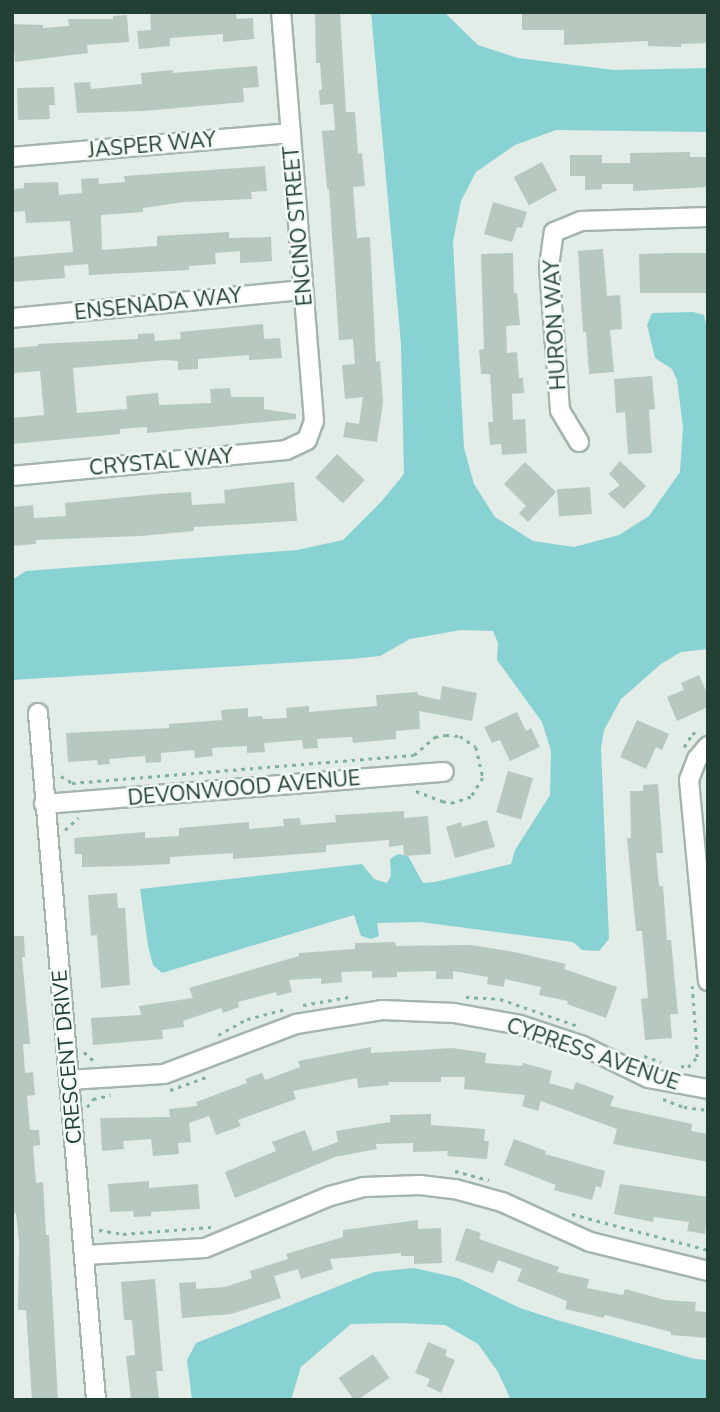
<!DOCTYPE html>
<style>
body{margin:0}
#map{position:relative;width:720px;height:1412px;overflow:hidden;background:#e2ede7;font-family:"Nunito Sans",sans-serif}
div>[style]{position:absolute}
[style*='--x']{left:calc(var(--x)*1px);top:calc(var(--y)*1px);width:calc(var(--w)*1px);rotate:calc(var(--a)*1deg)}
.water>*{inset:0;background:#88d2d4}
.building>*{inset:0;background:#b7c8bf;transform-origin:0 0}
.path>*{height:2.5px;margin-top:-1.25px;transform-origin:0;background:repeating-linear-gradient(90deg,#81b29c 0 3.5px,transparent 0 8.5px)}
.roads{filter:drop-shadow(2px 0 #a4b5ad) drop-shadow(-2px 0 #a4b5ad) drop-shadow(0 2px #a4b5ad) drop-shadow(0 -2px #a4b5ad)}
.minor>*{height:18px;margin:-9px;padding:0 9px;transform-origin:9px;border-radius:9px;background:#fff}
span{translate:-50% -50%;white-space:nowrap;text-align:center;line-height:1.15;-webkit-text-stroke:5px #f3f9f5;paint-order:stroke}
.street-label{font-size:21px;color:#213f33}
.frame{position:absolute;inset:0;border:14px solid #213f33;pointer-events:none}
</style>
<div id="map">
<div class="water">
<div style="clip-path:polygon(371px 12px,444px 12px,478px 45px,518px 58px,614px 70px,708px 68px,708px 132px,556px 130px,515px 145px,476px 172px,461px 201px,453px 242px,464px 448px,474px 484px,495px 517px,533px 541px,574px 547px,619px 535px,649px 516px,680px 472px,683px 427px,677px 380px,672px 369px,655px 358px,647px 325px,652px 313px,693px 312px,704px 315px,708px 335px,708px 649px,681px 652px,661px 664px,621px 699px,604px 730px,601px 748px,609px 939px,599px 951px,582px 950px,573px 942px,420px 922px,377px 923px,379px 936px,371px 939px,361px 936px,354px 915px,162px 973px,153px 965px,148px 946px,140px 889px,362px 864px,374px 879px,387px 883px,391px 875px,390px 859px,398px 854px,408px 856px,423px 883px,435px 882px,511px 864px,515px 850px,550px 795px,551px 751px,542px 722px,497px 660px,498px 643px,493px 631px,461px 630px,410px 639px,380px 656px,352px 659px,12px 680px,12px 580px,26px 571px,297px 550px,343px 540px,381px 502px,404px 474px,401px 344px)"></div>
<div style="clip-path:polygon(414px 1268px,458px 1278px,520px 1308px,557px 1320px,695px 1359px,708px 1360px,708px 1400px,511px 1400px,498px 1372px,478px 1344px,445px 1325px,399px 1323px,351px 1324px,301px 1367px,291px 1400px,192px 1400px,187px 1360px,196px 1343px,374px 1272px)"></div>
</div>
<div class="building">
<div style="clip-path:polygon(150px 12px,236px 12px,237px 19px,253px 18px,254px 39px,223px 42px,223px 34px,170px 38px,170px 46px,139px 49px,137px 31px,151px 30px)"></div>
<div style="clip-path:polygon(315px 12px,340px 12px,346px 112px,355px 112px,358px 154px,362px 153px,365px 186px,353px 187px,357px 238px,370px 237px,376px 362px,380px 361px,383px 403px,377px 442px,343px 437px,346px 422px,359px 424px,363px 397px,345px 399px,342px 365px,355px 364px,353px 339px,339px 340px,329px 189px,327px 189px,322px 131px,335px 130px,333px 104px,320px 105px,319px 90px,322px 90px,320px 63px,316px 63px)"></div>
<div style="clip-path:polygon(522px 12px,708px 12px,708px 43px,681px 44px,681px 47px,648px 46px,648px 41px,564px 45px,564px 30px,522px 30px)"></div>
<div style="clip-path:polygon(127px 15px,129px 42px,87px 45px,88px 53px,15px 62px,12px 24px,43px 25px,43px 28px,69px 26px,68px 19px,113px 19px,113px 16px)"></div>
<div style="clip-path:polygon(257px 66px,259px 87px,243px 88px,244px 102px,144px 111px,77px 113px,74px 83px,90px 82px,91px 89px,142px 84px,141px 73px,173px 70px,173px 73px)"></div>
<div style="clip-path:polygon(54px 87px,55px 105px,49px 105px,50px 119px,18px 120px,17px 88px)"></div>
<div style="clip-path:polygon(690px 152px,690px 157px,708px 157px,708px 187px,633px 191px,633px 184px,602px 184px,602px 189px,585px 190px,585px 176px,570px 176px,570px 155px,602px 155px,602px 163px,630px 163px,630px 153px)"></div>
<div style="left:542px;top:162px;width:32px;height:32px;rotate:62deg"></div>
<div style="clip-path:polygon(265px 166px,267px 191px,251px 192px,252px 199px,184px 202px,143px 208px,143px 212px,101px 215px,102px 250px,157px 246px,157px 236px,229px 232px,229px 238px,271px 237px,272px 261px,240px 263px,240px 251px,215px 253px,216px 264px,189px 266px,189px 270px,89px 275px,88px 264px,64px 266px,65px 278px,12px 282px,12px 257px,73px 252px,70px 221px,26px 223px,25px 211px,12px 212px,12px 189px,24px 188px,24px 183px,58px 182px,59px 195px,82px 193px,81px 179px,98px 178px,99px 184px,125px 182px,124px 176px)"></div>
<div style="clip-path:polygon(493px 202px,527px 212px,522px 228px,517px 227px,512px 242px,484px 234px)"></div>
<div style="clip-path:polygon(603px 249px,607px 296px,620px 295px,622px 329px,610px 330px,614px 372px,589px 374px,586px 332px,583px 332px,578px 251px)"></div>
<div style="clip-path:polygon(513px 253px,514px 293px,517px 293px,520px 325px,506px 326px,507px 353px,517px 352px,519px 378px,523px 378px,524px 393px,512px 394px,513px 420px,525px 419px,527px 453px,502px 455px,501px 444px,490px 445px,488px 422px,493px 422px,490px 374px,481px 374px,479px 350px,484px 349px,481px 254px)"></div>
<div style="clip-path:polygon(671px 253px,708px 253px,708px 293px,640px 293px,639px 254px)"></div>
<div style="clip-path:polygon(263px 324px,264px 339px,280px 338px,282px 358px,249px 360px,249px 355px,198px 359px,198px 369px,178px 370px,178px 361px,165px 360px,73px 368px,77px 413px,127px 409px,126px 396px,158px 393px,159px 405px,211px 403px,210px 389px,230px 388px,231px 397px,264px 397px,264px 409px,296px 414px,296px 419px,147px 433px,147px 427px,120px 429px,120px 434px,12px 444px,12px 418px,44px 415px,40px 371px,12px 373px,12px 348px,38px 346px,38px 344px,138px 339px,138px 334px,154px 333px,155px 341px,181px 339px,180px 332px)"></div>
<div style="clip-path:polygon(652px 376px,655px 409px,649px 410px,652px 453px,628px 454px,625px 412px,616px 413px,614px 379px)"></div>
<div style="left:337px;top:454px;width:38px;height:32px;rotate:43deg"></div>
<div style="clip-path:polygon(620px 461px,646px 486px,624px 509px,608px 494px,620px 485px,609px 474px)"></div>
<div style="clip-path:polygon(525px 462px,556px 492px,528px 522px,519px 513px,526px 506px,504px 484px)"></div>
<div style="clip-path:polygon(294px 482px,297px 521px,194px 527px,194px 531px,140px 536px,36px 540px,36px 544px,12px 546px,12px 507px,33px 505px,34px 518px,66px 516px,65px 503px,158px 494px,191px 492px,192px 505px,225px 503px,224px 490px)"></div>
<div style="left:590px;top:487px;width:27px;height:33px;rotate:86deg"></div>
<div style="clip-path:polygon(699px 675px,708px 695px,708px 707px,677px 721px,667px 697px,684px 690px,681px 683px)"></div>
<div style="clip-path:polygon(442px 686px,477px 693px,472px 721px,419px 711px,420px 729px,396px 731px,396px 739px,353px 743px,352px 737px,317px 739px,318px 748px,303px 749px,302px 740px,264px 743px,265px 752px,247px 753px,247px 746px,212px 748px,213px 756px,195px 758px,194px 750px,161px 753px,161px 762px,146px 763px,145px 756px,109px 759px,110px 764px,98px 765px,97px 760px,68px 762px,66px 733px,169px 728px,169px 724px,222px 720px,221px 710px,248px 708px,248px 717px,262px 716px,263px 719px,287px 718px,286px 708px,309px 706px,309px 712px,377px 706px,376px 695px,417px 692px,418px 695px,440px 700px)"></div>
<div style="clip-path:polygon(517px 712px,526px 731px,531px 728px,540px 747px,510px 761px,500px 740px,492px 743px,484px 727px)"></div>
<div style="clip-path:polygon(637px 720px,669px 734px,662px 750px,656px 747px,646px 769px,620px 757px)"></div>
<div style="left:508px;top:771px;width:26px;height:43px;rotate:16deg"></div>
<div style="clip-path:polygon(658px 784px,663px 853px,656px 853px,659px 886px,663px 886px,667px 940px,671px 940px,678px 1014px,670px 1014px,672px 1038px,645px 1040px,641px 999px,648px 998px,642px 931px,636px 931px,627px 838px,631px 838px,630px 791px,643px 791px,643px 785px)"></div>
<div style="clip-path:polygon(404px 811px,404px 818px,428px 816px,431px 854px,404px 856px,403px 845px,389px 847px,389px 840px,326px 845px,326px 852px,233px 859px,233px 853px,170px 857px,170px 864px,129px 866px,82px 867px,82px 854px,75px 854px,74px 838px,145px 832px,145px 838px,179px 836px,179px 828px,249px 822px,249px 829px,284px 826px,283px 819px,300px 818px,301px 825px,336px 822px,335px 815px)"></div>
<div style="clip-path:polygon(487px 820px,495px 847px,455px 858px,446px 827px,461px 822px,462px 827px)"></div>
<div style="clip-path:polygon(117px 893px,118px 908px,125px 908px,130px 985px,101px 988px,97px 935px,91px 936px,88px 895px)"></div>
<div style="clip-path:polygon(12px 936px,24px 936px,25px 957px,22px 957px,30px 1044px,23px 1044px,25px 1073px,33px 1072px,35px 1095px,27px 1096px,30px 1130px,39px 1130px,40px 1145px,33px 1146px,36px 1183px,43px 1182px,46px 1235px,49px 1235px,58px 1400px,32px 1400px,26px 1310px,18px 1310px,19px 1242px,16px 1213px,12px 1214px)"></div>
<div style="clip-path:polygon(395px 942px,396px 946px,471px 945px,514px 952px,566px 964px,564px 969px,617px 987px,606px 1018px,567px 1004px,568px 1001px,539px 995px,541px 987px,505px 979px,504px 987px,487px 984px,488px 977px,453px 971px,453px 979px,436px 979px,436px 971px,397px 972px,397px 977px,372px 978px,372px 971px,341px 972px,342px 982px,321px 984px,321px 978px,289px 980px,292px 992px,277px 996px,276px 992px,238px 1002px,239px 1007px,223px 1013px,221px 1008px,183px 1021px,184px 1027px,162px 1030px,163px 1039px,93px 1045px,91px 1018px,141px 1015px,139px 1006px,193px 998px,189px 988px,299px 956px,299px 953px,355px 949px,355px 943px)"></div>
<div style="clip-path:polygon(371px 1047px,371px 1053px,452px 1048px,486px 1053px,485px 1063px,522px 1066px,523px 1063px,552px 1071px,549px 1083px,573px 1090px,576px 1082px,614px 1096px,610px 1106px,692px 1124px,691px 1131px,708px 1134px,708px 1162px,613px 1144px,617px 1129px,541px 1101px,538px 1111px,522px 1106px,525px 1095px,464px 1089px,465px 1077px,441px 1077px,441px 1082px,388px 1082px,389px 1085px,358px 1088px,357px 1078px,293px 1091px,296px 1099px,238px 1120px,241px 1126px,216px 1135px,209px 1116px,189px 1123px,191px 1142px,178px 1143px,179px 1154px,153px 1156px,151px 1139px,123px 1141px,124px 1149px,102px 1151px,100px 1118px,170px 1117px,169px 1109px,197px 1106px,196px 1102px,247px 1083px,245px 1079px,262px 1073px,265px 1080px,300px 1067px,298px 1061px)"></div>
<div style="clip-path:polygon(431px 1114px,431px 1125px,485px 1129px,484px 1141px,489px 1141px,487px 1159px,447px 1156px,448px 1151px,413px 1152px,413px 1143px,376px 1144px,377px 1149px,335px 1157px,235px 1198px,225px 1172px,276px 1151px,272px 1142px,305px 1130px,313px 1151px,338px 1142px,336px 1131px,390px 1122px,390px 1115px)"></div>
<div style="clip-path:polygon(514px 1139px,546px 1151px,545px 1154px,605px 1171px,601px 1188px,596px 1186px,592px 1200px,554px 1190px,556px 1185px,504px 1165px)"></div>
<div style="clip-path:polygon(149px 1181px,149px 1188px,198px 1184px,200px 1209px,151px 1212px,151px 1216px,134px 1217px,133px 1211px,110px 1212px,108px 1184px)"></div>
<div style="clip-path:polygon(620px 1184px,708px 1197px,705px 1234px,687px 1231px,689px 1222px,654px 1217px,653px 1222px,614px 1214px)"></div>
<div style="clip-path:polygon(418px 1220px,418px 1229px,441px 1228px,442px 1263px,414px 1264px,414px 1256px,401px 1256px,401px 1253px,330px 1259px,333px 1269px,301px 1279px,298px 1269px,274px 1276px,281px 1298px,231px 1314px,182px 1318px,179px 1283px,196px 1282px,196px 1289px,225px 1287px,252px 1278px,250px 1271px,288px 1259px,286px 1254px,343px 1237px,343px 1230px)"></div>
<div style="clip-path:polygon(466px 1228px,481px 1233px,479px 1239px,559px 1267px,557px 1272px,589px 1279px,587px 1288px,623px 1295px,625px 1289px,665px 1300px,696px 1302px,695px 1311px,708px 1312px,708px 1338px,671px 1335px,671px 1332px,605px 1315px,604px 1318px,565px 1309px,567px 1301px,517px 1281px,522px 1269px,498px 1260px,493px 1273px,455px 1260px)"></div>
<div style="clip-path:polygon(155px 1279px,163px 1371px,156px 1371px,159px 1400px,131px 1400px,126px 1356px,135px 1355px,132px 1320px,124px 1320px,121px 1282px)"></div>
<div style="clip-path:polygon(428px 1342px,447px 1350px,445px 1356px,455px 1360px,441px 1393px,427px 1386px,430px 1379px,415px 1373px)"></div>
<div style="left:373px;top:1354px;width:29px;height:42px;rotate:55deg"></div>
</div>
<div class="path">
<div style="--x:684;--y:747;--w:15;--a:-58"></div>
<div style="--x:692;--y:734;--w:7;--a:-27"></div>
<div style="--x:61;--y:776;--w:13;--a:32"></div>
<div style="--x:72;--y:783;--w:343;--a:-4.7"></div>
<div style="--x:414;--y:755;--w:28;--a:-41"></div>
<div style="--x:435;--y:737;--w:11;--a:-10"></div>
<div style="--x:446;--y:735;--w:14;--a:4"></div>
<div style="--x:460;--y:736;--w:19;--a:35"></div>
<div style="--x:476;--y:747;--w:32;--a:77"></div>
<div style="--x:483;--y:778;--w:22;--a:122"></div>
<div style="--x:471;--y:797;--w:18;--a:161"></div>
<div style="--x:454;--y:803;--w:11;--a:-175"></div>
<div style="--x:443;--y:802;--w:30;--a:-159"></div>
<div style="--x:65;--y:830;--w:18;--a:-43"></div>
<div style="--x:466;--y:997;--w:34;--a:3"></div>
<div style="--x:500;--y:999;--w:83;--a:19.1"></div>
<div style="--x:303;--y:1005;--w:46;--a:-10.1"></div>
<div style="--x:218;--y:1035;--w:33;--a:-29"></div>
<div style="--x:247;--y:1019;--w:40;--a:-14.4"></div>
<div style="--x:84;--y:1052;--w:13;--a:42"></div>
<div style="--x:644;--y:1056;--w:18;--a:19"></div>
<div style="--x:681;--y:1066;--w:7;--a:8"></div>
<div style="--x:688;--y:1067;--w:13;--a:-48"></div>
<div style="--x:697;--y:1057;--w:71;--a:-94"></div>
<div style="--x:170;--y:1090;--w:41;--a:-19.7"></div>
<div style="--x:663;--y:1099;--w:22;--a:21"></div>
<div style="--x:684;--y:1107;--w:24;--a:7"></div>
<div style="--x:87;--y:1107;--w:10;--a:-53"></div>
<div style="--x:93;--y:1099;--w:18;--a:-13"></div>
<div style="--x:455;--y:1171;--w:35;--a:15"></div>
<div style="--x:572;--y:1214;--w:141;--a:14.8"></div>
<div style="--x:99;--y:1230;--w:24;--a:9"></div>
<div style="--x:123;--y:1234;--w:88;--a:-4.5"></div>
</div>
<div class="roads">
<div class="minor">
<div style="--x:12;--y:157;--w:280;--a:-4.9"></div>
<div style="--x:12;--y:318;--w:292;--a:-5.5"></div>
<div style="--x:579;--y:442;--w:37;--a:-121"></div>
<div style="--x:560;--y:410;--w:144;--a:-94.4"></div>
<div style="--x:549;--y:266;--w:34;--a:-82"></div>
<div style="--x:554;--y:232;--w:29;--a:-22"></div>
<div style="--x:581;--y:221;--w:127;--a:-1.8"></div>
<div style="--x:12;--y:476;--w:275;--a:-5.4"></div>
<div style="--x:286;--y:450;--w:23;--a:-25"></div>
<div style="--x:307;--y:440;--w:20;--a:-70"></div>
<div style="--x:314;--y:421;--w:410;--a:-94.6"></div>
<div style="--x:38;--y:713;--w:689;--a:85.17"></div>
<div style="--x:708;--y:746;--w:17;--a:130"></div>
<div style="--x:697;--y:759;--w:22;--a:111"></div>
<div style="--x:689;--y:780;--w:202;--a:84.6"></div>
<div style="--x:44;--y:804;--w:401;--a:-4.6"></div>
<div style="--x:69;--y:1080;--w:95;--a:-3.6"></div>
<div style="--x:164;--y:1074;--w:141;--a:-20.7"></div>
<div style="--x:296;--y:1024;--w:87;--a:-9.2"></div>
<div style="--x:382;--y:1010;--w:72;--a:2.4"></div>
<div style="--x:454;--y:1013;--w:67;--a:10.3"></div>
<div style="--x:520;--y:1025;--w:66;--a:18.4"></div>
<div style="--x:583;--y:1046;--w:72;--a:26.2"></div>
<div style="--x:648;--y:1078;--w:61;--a:10.4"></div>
<div style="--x:85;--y:1255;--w:120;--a:-3.3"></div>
<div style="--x:205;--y:1248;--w:135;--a:-22.6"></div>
<div style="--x:330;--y:1196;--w:35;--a:-15"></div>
<div style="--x:364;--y:1187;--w:56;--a:-2"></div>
<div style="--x:420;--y:1185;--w:35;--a:7"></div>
<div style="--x:455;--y:1189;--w:49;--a:15.5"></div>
<div style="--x:502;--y:1202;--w:97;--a:24.4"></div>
<div style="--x:590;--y:1242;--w:122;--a:13.8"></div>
</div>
</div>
<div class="street-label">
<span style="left:152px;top:145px;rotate:-5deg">JASPER WAY</span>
<span style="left:298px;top:226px;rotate:-95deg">ENCINO STREET</span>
<span style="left:158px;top:304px;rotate:-6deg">ENSENADA WAY</span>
<span style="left:555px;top:325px;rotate:-93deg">HURON WAY</span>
<span style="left:161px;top:462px;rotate:-5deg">CRYSTAL WAY</span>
<span style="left:244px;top:788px;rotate:-5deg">DEVONWOOD AVENUE</span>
<span style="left:593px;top:1054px;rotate:19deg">CYPRESS AVENUE</span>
<span style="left:67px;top:1057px;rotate:-95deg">CRESCENT DRIVE</span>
</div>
<div class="frame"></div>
</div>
